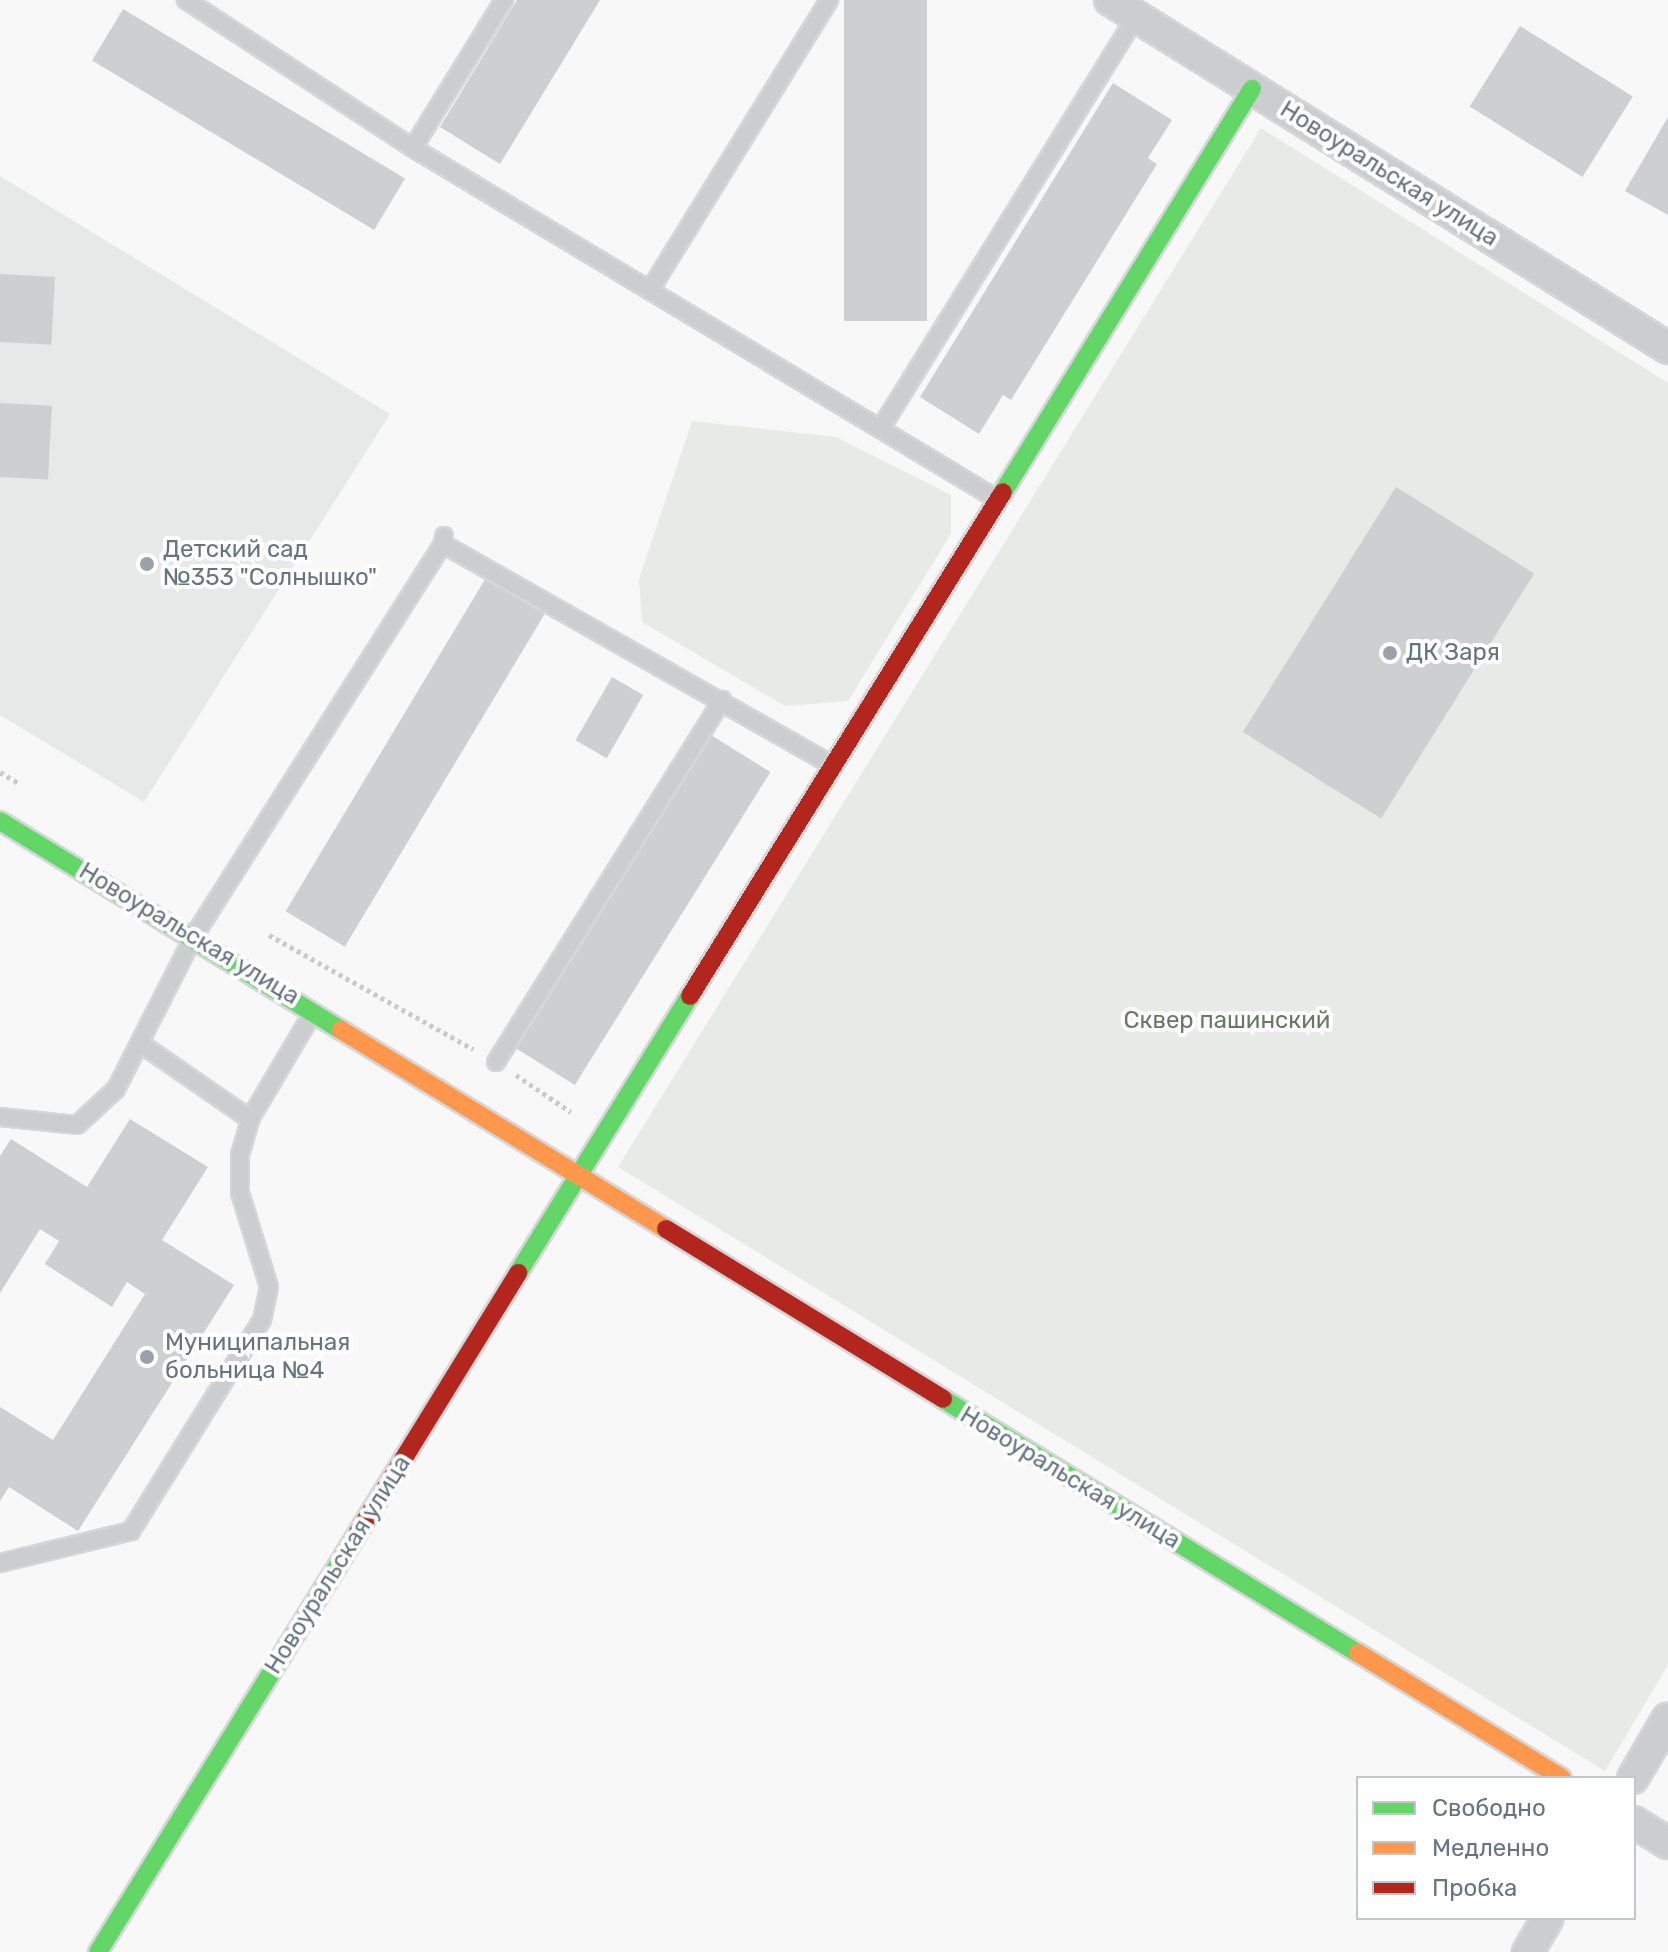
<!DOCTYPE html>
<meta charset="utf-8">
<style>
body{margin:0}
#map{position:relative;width:1668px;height:1952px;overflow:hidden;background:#f8f8f8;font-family:Rubik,sans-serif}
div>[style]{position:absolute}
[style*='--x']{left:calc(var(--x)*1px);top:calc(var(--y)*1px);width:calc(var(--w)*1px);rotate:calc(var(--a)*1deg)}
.built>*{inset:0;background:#e7e8e8}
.green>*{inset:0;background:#e7eae6}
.building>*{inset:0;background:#cecfd0;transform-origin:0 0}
.path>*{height:5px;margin-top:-2.5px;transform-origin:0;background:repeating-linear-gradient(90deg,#c9cacb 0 4px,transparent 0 8px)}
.roads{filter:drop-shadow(2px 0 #d5d6d7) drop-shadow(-2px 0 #d5d6d7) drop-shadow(0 2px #d5d6d7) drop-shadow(0 -2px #d5d6d7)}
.lane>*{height:16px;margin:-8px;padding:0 8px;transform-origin:8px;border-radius:8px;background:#cbcdce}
.street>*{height:30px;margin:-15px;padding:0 15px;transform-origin:15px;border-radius:15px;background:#cbcdce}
.fast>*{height:18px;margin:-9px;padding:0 9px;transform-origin:9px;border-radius:9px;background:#63d668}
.slow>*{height:18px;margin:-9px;padding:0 9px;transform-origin:9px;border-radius:9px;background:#ff974d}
.jam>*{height:18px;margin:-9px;padding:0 9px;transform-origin:9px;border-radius:9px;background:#b3261e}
.dots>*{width:22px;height:22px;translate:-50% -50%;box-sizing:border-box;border:4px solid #fff;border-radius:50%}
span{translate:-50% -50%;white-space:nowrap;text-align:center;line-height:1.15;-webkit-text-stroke:8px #fff;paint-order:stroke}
.street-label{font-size:24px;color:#667480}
.poi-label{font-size:24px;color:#667480}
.left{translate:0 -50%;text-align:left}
.park-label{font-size:24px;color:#677865}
.legend{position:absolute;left:1356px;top:1776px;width:280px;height:144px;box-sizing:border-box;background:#fff;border:2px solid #c2c7cc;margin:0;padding:10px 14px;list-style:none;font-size:24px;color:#667480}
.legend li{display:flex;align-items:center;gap:16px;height:40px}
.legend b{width:40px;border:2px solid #c2c7cc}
</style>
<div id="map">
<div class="built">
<div style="clip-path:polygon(0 176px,390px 414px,144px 802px,0 715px)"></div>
</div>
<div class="green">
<div style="clip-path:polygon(1261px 128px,1668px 383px,1668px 1665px,1605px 1771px,618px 1167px)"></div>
<div style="clip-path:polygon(692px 421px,836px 437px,951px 495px,951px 534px,848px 701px,785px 706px,642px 622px,639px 579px)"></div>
</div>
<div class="building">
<div style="clip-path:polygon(517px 0,600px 0,500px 164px,440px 127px)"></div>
<div style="left:844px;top:0;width:83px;height:321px"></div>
<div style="left:123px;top:9px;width:329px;height:60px;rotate:31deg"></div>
<div style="left:1520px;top:26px;width:133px;height:95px;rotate:32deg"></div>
<div style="clip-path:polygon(1113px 83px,1172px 120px,1148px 158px,1157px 164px,1011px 400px,1003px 395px,979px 434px,920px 397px)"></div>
<div style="clip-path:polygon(1668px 117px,1668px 215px,1625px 191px)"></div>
<div style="left:0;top:274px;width:55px;height:68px;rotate:3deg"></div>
<div style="left:0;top:403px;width:52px;height:74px;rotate:3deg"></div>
<div style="left:1396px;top:487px;width:163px;height:289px;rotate:32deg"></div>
<div style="left:487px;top:576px;width:69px;height:391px;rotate:31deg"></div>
<div style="left:612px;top:677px;width:36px;height:73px;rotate:30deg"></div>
<div style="left:711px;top:735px;width:70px;height:369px;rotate:32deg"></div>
<div style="clip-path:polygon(130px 1119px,208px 1167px,162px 1240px,234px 1285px,78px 1531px,9px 1487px,0 1501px,0 1407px,53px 1440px,145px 1294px,127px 1282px,112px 1307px,45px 1264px,59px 1241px,40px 1229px,0 1293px,0 1156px,11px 1139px,87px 1187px)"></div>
</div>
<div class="path">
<div style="--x:0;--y:772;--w:21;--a:31"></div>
<div style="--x:269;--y:935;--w:234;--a:29.2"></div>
<div style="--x:516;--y:1075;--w:66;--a:33.9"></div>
</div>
<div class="roads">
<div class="lane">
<div style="--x:186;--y:0;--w:271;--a:33.1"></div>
<div style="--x:413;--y:148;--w:679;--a:31.02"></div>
<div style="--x:413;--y:148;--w:174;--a:-58.4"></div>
<div style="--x:650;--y:290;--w:341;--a:-58.3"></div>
<div style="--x:881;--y:428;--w:484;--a:-58.2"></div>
<div style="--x:444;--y:536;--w:8;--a:97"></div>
<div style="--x:443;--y:544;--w:446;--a:29.6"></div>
<div style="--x:144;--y:1046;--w:129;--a:34.6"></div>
<div style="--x:496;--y:1062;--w:427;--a:-58"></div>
<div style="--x:0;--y:1117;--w:77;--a:5.9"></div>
<div style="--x:77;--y:1125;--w:53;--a:-42.7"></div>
<div style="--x:116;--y:1089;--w:172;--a:-63"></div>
<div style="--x:194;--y:936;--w:464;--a:-57.6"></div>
<div style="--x:0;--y:1563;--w:135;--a:-13.7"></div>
<div style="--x:131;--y:1531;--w:248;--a:-58.2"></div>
<div style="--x:262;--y:1320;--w:34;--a:-78"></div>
<div style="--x:269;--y:1287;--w:98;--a:-107.1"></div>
<div style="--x:240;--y:1193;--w:38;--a:-90"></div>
<div style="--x:240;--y:1155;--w:37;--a:-74"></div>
<div style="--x:250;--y:1119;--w:122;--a:-59.4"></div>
</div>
<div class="street">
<div style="--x:1110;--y:0;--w:658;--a:31.95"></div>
<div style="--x:1633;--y:1778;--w:69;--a:-59.7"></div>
<div style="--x:1634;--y:1822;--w:40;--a:32"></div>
<div style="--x:1528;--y:1952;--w:39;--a:-60"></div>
</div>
<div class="fast">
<div style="--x:1003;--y:492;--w:474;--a:-58.3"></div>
<div style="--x:0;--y:821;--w:400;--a:31.5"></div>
<div style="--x:518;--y:1273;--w:326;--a:-58.2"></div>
<div style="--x:943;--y:1399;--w:487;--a:31.5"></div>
<div style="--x:98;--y:1952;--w:492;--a:-58.2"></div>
</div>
<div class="slow">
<div style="--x:341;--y:1030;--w:381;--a:31.5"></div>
<div style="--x:1358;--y:1653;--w:239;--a:31.5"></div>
</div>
<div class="jam">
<div style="--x:690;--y:996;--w:593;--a:-58.16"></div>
<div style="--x:666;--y:1229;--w:325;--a:31.5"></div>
<div style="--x:357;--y:1534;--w:307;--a:-58.3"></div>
</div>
</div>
<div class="dots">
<div style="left:147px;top:564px;background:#99a2aa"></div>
<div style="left:1390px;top:653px;background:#99a2aa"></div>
<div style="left:147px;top:1357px;background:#99a2aa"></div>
</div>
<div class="street-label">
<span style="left:1389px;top:174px;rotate:32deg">Новоуральская улица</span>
<span style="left:189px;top:934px;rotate:31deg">Новоуральская улица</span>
<span style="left:1070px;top:1478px;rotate:31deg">Новоуральская улица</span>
<span style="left:338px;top:1565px;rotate:-58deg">Новоуральская улица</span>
</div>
<div class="poi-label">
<span class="left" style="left:163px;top:564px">Детский сад<br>№353 "Солнышко"</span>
<span class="left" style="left:1406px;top:653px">ДК Заря</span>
<span class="left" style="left:165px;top:1357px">Муниципальная<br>больница №4</span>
</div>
<div class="park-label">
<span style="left:1227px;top:1021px">Сквер пашинский</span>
</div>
<ul class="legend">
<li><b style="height:10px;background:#63d668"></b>Свободно</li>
<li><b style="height:10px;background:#ff974d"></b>Медленно</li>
<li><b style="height:10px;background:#b3261e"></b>Пробка</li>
</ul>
</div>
